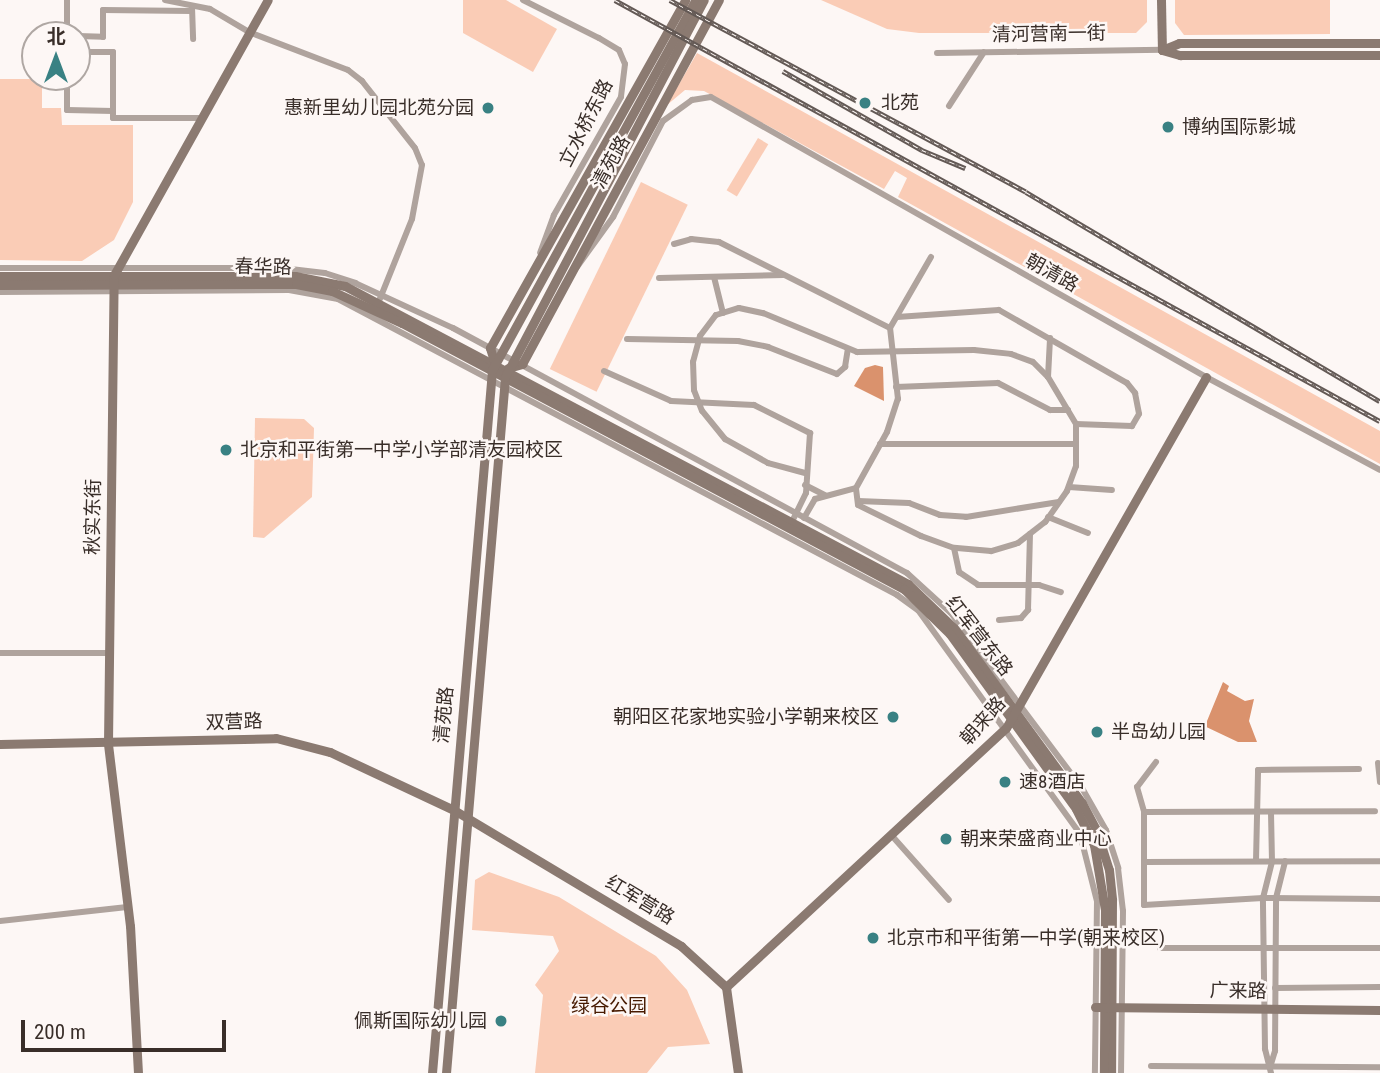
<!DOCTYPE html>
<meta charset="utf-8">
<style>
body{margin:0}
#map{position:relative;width:1380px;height:1073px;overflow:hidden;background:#fdf7f5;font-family:"Roboto Condensed","Noto Sans SC",sans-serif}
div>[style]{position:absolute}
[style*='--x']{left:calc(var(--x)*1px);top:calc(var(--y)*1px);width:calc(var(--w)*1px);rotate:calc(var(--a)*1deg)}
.green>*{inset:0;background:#faccb6;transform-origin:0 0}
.water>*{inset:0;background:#da926d}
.street>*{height:6px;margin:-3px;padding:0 3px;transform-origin:3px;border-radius:3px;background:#afa39d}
.secondary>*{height:9px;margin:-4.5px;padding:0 4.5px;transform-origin:4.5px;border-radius:4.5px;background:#8b7a71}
.rail>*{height:4.5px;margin-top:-2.25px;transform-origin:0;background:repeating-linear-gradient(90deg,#fdf7f5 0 5px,#635955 0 10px);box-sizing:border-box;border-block:2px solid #635955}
.dots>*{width:19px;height:19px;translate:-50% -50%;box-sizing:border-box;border:4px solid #fdf7f5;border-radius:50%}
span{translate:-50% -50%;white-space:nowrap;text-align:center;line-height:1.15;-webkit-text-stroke:5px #fdf7f5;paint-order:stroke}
.street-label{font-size:19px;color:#392e29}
.poi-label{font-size:19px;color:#392e29}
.left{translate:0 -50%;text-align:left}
.right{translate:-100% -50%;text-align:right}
.park-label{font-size:19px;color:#471a00}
.north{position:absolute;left:21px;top:21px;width:70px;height:70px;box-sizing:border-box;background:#fdf7f5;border:2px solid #afa7a3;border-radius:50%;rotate:0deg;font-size:19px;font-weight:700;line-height:28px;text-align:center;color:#392e29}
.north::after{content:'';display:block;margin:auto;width:24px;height:32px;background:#398183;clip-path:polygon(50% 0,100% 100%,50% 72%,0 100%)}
.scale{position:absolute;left:21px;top:1020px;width:205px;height:32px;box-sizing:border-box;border:4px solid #392e29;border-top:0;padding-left:9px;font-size:21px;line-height:24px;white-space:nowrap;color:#392e29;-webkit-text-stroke:5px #fdf7f5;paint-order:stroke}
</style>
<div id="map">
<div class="green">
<div style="clip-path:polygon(463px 0,506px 0,557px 29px,533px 72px,463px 33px)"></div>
<div style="clip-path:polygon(821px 0,1147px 0,1147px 22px,1136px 33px,919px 33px,887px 29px)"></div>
<div style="clip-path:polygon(1175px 0,1330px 0,1330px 34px,1184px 35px,1175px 23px)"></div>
<div style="clip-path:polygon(697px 53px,1380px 431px,1380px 464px,898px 197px,907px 178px,895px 171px,884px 189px,704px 91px,685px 90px,667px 105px)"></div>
<div style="clip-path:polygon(0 79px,42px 79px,42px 108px,61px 108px,62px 125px,133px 125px,133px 202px,114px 240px,82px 261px,0 260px)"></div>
<div style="left:758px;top:138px;width:12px;height:61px;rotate:31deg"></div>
<div style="left:641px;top:182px;width:52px;height:208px;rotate:26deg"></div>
<div style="clip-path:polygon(255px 418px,304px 419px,314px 428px,312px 497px,264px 538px,253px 537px)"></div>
<div style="clip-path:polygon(489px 872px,559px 897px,656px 956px,687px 990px,710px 1044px,668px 1047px,647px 1073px,535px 1073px,543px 995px,535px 985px,559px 951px,553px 936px,472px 930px,475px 880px)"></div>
</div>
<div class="water">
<div style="clip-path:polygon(875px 365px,883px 367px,884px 401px,854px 386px,865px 368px)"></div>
<div style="clip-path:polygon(1223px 682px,1229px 686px,1227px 691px,1245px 701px,1254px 699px,1249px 721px,1257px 742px,1238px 742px,1200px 724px,1207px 721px)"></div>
</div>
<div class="street">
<div style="--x:165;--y:0;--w:46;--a:11.3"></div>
<div style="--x:210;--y:9;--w:45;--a:30.5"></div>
<div style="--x:249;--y:32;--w:106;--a:21"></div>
<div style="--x:348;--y:70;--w:18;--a:38"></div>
<div style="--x:362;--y:81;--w:85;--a:51.7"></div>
<div style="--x:415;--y:148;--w:18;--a:68"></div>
<div style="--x:422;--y:165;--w:55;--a:100.5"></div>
<div style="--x:412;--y:219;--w:88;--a:111.9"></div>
<div style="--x:523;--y:0;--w:85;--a:26.6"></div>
<div style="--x:599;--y:38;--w:23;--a:31"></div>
<div style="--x:619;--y:50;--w:15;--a:67"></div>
<div style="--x:625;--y:64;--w:33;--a:97"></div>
<div style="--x:621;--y:97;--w:136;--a:119.6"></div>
<div style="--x:554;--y:215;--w:40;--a:110.2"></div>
<div style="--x:192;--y:7;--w:32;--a:88"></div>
<div style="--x:67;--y:35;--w:35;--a:-90"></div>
<div style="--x:937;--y:53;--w:225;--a:-0.8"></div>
<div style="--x:67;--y:77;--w:33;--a:90"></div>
<div style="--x:67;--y:110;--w:46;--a:1.2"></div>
<div style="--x:113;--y:111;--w:7;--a:90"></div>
<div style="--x:113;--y:118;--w:89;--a:0"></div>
<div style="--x:949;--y:106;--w:64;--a:-57.1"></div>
<div style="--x:113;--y:111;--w:59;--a:-90"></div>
<div style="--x:113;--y:52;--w:35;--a:180"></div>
<div style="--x:78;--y:52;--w:16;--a:-90"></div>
<div style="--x:78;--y:36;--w:25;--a:2"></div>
<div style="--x:103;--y:37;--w:27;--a:-90"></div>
<div style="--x:103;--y:10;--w:89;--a:0.6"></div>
<div style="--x:674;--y:244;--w:18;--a:-16"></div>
<div style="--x:691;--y:239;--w:28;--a:6"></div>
<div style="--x:719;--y:242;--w:191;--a:26.7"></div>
<div style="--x:577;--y:267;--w:62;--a:-54.2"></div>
<div style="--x:613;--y:217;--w:108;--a:-62.5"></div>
<div style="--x:663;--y:121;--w:36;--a:-36"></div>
<div style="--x:692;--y:100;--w:19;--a:-9"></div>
<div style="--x:711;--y:97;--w:569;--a:29.49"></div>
<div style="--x:1206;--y:377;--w:197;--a:28.1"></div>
<div style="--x:0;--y:268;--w:282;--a:0"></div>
<div style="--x:282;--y:268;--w:43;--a:6.6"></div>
<div style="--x:325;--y:273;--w:32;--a:18"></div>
<div style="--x:355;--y:283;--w:108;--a:24.7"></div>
<div style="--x:453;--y:328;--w:516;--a:28.35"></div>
<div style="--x:907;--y:573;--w:59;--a:42.3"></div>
<div style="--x:951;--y:613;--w:219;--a:53.2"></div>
<div style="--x:1082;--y:788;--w:48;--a:60.3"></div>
<div style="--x:1106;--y:830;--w:40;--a:72"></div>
<div style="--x:1118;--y:868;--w:43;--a:83.4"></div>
<div style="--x:1123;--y:911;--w:162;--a:90.7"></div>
<div style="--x:714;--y:277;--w:37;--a:76"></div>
<div style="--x:659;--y:278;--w:124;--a:-1.4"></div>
<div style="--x:0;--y:292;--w:289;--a:-0.4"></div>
<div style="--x:289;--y:290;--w:50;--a:10.4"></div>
<div style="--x:338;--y:299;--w:633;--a:27.9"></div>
<div style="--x:897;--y:595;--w:26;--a:36"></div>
<div style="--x:918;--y:610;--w:276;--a:54.1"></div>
<div style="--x:1080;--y:834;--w:69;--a:75.8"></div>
<div style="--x:1097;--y:901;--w:172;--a:90.7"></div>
<div style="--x:897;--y:317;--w:102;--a:-3.9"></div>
<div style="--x:999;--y:310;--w:147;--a:29.7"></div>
<div style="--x:1127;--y:383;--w:13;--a:51"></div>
<div style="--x:1135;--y:393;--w:21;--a:79"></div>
<div style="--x:1139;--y:414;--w:14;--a:120"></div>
<div style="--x:1132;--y:426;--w:56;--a:-178"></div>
<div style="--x:627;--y:339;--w:111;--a:1"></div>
<div style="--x:738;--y:341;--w:31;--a:11"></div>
<div style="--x:768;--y:347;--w:74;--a:21.4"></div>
<div style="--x:837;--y:374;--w:11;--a:-41"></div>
<div style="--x:845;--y:367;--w:18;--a:-81"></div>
<div style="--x:604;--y:371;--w:73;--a:24.1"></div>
<div style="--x:671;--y:401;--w:83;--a:2.8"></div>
<div style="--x:754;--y:405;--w:63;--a:26.6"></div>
<div style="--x:810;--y:433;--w:60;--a:93.8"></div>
<div style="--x:806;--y:493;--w:37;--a:116"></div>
<div style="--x:1048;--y:377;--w:39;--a:-87"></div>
<div style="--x:896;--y:387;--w:102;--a:-2.2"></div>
<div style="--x:998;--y:383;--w:59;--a:27.4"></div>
<div style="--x:1050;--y:410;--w:18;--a:0"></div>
<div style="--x:880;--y:444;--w:196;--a:0"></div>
<div style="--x:805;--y:473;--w:38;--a:-165"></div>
<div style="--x:768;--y:463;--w:49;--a:-150.8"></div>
<div style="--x:725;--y:439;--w:36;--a:-129"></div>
<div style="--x:702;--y:411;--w:22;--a:-111"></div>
<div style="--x:694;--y:390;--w:28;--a:-92"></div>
<div style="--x:693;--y:362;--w:27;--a:-75"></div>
<div style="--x:700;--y:336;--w:26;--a:-53"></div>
<div style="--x:716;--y:315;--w:24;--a:-17"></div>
<div style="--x:739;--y:308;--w:25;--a:12"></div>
<div style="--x:763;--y:313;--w:102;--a:22.5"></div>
<div style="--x:857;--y:352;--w:117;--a:-1"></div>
<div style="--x:974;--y:350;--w:37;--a:6"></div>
<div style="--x:1011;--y:354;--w:23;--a:20"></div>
<div style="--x:1033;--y:362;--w:21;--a:45"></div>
<div style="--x:1048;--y:377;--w:55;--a:59.2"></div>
<div style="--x:1076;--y:424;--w:42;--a:90"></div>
<div style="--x:1076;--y:466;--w:27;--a:110"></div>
<div style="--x:1067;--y:491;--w:38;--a:125"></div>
<div style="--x:1045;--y:522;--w:34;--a:142"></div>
<div style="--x:1018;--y:543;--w:28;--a:163"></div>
<div style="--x:991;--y:551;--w:37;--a:-175"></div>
<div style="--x:954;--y:548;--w:35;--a:-160"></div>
<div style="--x:921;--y:536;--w:70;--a:-153.8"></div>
<div style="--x:858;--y:505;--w:17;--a:-97"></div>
<div style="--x:805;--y:485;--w:22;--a:27"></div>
<div style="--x:1069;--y:487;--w:43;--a:4"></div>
<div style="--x:858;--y:501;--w:51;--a:2.2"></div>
<div style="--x:909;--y:503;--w:33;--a:21"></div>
<div style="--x:940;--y:515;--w:26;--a:4"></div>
<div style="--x:966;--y:517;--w:94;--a:-9.2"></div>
<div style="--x:1048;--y:517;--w:43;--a:21.8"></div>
<div style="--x:804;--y:518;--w:22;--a:-60"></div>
<div style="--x:815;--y:499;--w:42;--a:-15"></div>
<div style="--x:856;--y:488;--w:64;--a:-61"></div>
<div style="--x:887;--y:432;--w:35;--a:-72"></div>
<div style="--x:898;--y:399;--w:71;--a:-96.4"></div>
<div style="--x:890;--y:328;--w:82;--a:-60"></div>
<div style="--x:954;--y:548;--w:25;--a:78"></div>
<div style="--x:959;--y:572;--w:23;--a:34"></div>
<div style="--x:978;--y:585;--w:61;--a:0"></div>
<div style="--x:1039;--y:585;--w:23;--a:18"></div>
<div style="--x:999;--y:620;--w:22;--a:-5"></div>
<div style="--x:1021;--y:618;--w:11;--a:-49"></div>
<div style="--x:1028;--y:610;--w:76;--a:-88.5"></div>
<div style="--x:0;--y:653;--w:109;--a:0"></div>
<div style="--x:1156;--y:762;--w:31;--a:127"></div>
<div style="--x:1137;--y:787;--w:26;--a:74"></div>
<div style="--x:1144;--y:812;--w:93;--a:90"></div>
<div style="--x:1144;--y:905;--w:119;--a:-3.4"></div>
<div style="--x:1263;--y:898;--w:117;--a:0.5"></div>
<div style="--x:1378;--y:763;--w:19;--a:84"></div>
<div style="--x:1144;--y:812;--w:231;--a:-0.2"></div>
<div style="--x:893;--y:837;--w:84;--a:48.4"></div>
<div style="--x:1256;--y:861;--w:91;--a:-88.7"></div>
<div style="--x:1258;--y:770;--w:101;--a:-0.6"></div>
<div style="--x:1144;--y:862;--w:236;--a:-0.2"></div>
<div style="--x:0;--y:921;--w:128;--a:-6.3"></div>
<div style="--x:1160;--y:948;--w:220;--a:0"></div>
<div style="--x:1275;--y:988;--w:105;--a:-0.5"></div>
<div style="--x:1271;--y:1064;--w:14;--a:-73"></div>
<div style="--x:1275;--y:1051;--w:153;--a:-89.6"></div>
<div style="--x:1276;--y:898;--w:38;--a:-76"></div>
<div style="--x:1151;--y:1066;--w:229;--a:0.3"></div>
<div style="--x:1271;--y:1073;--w:25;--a:-104"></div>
<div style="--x:1265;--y:1049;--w:151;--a:-90.8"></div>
<div style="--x:1263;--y:898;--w:38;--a:-76"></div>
<div style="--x:1272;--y:861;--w:49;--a:-91.2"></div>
</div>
<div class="secondary">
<div style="--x:1161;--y:0;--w:50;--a:88.9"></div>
<div style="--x:1162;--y:50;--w:18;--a:-22"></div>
<div style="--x:1179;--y:43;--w:201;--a:0"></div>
<div style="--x:1162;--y:50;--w:19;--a:16"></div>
<div style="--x:1180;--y:55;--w:200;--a:0"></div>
<div style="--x:0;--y:276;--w:295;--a:0"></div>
<div style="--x:295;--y:276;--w:51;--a:11.3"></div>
<div style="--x:345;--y:286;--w:637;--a:27.89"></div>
<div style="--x:908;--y:584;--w:65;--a:43.8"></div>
<div style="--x:955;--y:629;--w:215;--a:53.9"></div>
<div style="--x:1082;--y:803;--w:30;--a:62"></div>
<div style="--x:1096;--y:829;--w:43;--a:72.4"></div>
<div style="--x:1109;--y:870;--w:30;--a:84"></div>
<div style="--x:1112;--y:900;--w:173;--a:90.3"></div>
<div style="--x:0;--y:285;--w:296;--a:-0.2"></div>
<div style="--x:296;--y:284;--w:37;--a:11"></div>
<div style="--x:332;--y:291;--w:77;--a:24.6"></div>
<div style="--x:402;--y:323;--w:568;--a:27.92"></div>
<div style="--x:904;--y:589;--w:64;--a:44.4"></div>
<div style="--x:950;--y:634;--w:216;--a:54.2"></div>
<div style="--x:1076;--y:809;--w:40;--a:63.4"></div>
<div style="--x:1094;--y:845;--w:66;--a:80.4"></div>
<div style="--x:1105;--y:910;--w:163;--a:90.4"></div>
<div style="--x:494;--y:361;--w:14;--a:-107"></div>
<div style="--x:490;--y:348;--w:399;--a:-60.7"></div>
<div style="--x:508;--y:368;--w:15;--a:-16"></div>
<div style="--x:522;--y:364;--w:414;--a:-61.6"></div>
<div style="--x:0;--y:744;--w:276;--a:-1.2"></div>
<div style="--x:276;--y:738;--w:56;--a:14.5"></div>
<div style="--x:330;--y:752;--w:137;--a:25.1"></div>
<div style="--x:454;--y:810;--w:265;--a:30.9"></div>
<div style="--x:681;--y:946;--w:61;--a:42.3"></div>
<div style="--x:726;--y:987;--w:87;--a:82.1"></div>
<div style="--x:726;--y:987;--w:381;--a:-42.8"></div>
<div style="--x:1006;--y:728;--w:404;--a:-60.3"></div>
<div style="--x:1095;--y:1007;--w:285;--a:0.6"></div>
<div style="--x:138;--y:1073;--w:147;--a:-93.1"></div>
<div style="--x:130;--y:926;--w:184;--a:-96.9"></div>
<div style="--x:108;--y:743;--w:468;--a:-89.3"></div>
<div style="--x:114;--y:275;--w:315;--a:-60.8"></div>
<div style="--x:432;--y:1073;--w:706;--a:-85.12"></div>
<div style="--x:492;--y:370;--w:422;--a:-61.2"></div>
<div style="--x:446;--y:1073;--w:698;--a:-85.15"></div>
<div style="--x:505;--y:377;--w:426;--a:-62.2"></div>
</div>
<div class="rail">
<div style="--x:615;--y:0;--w:873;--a:28.83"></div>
<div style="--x:670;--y:0;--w:404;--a:28.3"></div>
<div style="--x:1026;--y:192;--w:411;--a:30.6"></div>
<div style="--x:783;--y:71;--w:160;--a:29.6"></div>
<div style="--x:922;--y:150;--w:47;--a:22.7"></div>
</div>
<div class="dots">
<div style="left:865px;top:103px;background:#398183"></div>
<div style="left:488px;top:108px;background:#398183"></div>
<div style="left:1168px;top:127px;background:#398183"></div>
<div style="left:226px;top:450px;background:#398183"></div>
<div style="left:893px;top:717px;background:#398183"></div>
<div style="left:1097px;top:732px;background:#398183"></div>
<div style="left:1005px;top:782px;background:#398183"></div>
<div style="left:946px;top:839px;background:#398183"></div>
<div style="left:873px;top:938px;background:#398183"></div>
<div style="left:501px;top:1021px;background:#398183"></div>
</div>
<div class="street-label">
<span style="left:1049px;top:34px;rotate:-1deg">清河营南一街</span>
<span style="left:586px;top:123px;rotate:-63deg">立水桥东路</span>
<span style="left:611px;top:162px;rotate:-61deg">清苑路</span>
<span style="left:263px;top:267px;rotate:1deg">春华路</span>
<span style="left:1052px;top:273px;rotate:29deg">朝清路</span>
<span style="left:93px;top:517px;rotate:-89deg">秋实东街</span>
<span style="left:979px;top:636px;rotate:52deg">红军营东路</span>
<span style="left:444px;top:715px;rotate:-85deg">清苑路</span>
<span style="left:983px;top:721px;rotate:-48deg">朝来路</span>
<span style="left:234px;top:722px;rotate:-2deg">双营路</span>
<span style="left:640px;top:900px;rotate:31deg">红军营路</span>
<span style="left:1238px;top:991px;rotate:1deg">广来路</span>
</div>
<div class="poi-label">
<span class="left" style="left:881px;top:103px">北苑</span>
<span class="right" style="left:474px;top:108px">惠新里幼儿园北苑分园</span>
<span class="left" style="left:1182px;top:127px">博纳国际影城</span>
<span class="left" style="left:240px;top:450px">北京和平街第一中学小学部清友园校区</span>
<span class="right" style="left:879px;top:717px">朝阳区花家地实验小学朝来校区</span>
<span class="left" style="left:1111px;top:732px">半岛幼儿园</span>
<span class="left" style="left:1019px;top:782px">速8酒店</span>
<span class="left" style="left:960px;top:839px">朝来荣盛商业中心</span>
<span class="left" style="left:887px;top:938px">北京市和平街第一中学(朝来校区)</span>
<span class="right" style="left:487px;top:1021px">佩斯国际幼儿园</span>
</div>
<div class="park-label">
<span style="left:609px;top:1006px">绿谷公园</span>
</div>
<div class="north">北</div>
<div class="scale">200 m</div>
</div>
